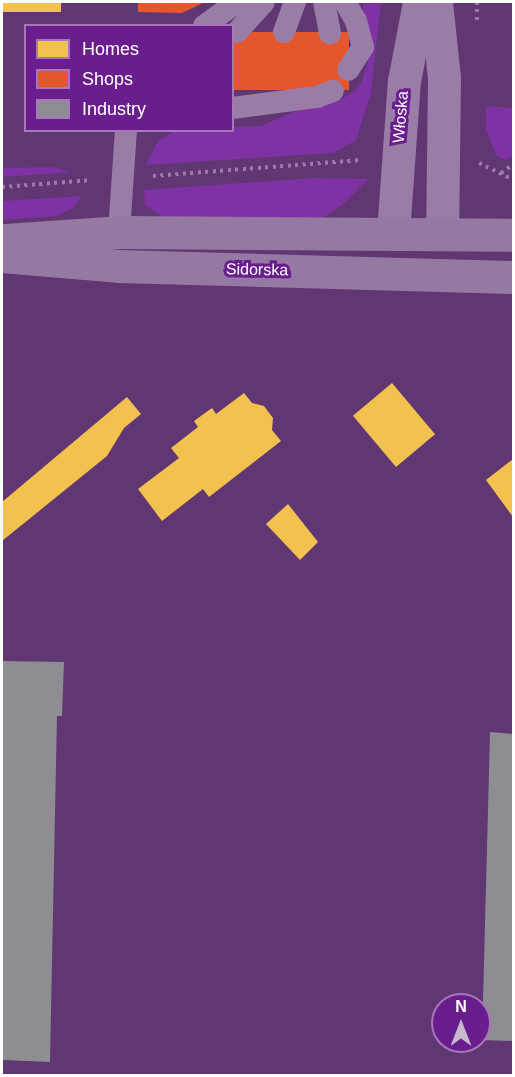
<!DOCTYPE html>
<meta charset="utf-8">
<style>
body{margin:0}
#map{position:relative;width:515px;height:1077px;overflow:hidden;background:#603673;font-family:Helvetica,sans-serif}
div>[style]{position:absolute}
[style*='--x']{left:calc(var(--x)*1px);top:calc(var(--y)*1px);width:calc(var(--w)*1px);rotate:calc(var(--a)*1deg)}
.green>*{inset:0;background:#7e32a3}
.homes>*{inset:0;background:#f2c14e;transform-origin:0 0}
.shops>*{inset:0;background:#e4572e;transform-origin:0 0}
.industry>*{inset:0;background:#8d8d92}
.path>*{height:4px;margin-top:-2px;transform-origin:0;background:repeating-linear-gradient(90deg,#9a7da7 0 3px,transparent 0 7.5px)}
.lane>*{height:22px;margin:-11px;padding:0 11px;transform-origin:11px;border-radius:11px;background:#9a7da7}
.street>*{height:33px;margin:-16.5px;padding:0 16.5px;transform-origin:16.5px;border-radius:16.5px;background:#9a7da7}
.secondary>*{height:33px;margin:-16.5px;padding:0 16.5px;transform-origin:16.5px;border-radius:16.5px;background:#9679a3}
span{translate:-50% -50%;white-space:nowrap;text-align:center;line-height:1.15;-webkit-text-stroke:6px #6a1d8c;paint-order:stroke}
.street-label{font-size:16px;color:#fff}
.frame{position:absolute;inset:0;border:3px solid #fff;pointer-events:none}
.legend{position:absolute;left:24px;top:24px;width:210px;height:108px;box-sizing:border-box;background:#6a1d8c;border:2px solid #a677ba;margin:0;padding:8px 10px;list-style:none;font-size:18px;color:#fff}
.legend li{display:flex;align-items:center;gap:12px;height:30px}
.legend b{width:30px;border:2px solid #a677ba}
.north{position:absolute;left:431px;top:993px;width:60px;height:60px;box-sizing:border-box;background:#6a1d8c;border:2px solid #a677ba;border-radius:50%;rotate:0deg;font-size:16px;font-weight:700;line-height:24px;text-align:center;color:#fff}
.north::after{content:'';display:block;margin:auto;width:21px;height:27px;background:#c7b9ce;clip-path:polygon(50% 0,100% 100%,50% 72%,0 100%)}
</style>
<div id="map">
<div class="green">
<div style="clip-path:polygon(362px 2px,381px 2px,371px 93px,356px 140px,334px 153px,146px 165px,158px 141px,174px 131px,232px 130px,233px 127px,261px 126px,303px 108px,342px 99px,354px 91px,361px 84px,370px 55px)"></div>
<div style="clip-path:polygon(486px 106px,513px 108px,513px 156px,505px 160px,496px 155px,486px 130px)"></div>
<div style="clip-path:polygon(51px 167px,72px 172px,2px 177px,2px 168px)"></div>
<div style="clip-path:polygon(313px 178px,369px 179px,342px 205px,326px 216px,309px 221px,164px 218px,145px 205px,144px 190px)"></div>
<div style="clip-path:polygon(81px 196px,73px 208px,57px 216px,2px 220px,2px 201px)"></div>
</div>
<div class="homes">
<div style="left:2px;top:2px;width:59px;height:10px"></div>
<div style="left:392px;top:383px;width:67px;height:51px;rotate:50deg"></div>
<div style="clip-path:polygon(244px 393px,252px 403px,264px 406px,273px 418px,272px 430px,281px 441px,209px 497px,203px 489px,162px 521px,138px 489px,179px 458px,171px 448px,198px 427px,194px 421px,212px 408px,216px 414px)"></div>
<div style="clip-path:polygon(127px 397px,141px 414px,124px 428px,107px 456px,2px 541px,2px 502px)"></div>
<div style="clip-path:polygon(513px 459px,513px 517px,486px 480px)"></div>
<div style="clip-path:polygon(288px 504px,318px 542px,300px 560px,266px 524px)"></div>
</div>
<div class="shops">
<div style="clip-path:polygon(138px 2px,205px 2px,182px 13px,138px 12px)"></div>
<div style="left:232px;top:32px;width:117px;height:58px"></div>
</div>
<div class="industry">
<div style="clip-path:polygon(2px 661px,64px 662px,62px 716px,57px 716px,50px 1062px,2px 1060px)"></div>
<div style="clip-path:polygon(490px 732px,514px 734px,514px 1041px,482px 1040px)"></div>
</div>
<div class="path">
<div style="--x:477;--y:2;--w:18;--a:90"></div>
<div style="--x:479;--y:163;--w:39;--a:26"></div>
<div style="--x:501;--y:173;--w:16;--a:-35"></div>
<div style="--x:153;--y:176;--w:209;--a:-4.4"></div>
<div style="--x:2;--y:187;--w:90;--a:-4.4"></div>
</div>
<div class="lane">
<div style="--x:324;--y:2;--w:32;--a:79"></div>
<div style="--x:345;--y:2;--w:22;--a:60"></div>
<div style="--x:356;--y:21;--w:27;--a:75"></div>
<div style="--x:363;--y:47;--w:27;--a:123"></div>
<div style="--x:204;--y:26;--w:41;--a:-36"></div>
<div style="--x:237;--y:32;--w:40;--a:-48"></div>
<div style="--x:284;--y:32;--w:32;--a:-70"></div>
<div style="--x:232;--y:108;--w:86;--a:-7.4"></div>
<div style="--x:317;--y:97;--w:17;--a:-21"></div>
<div style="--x:119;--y:232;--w:102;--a:-86.1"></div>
</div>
<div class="street">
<div style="--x:436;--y:2;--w:76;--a:84"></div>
<div style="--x:444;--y:78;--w:156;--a:90.7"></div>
<div style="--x:393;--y:233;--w:152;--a:-85.9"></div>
<div style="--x:404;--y:81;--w:80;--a:-79.2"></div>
</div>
<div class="secondary">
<div style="--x:6;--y:240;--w:113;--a:-4"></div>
<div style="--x:119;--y:232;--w:395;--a:0.4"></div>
<div style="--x:2;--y:256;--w:116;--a:4.9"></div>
<div style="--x:118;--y:266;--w:396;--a:1.6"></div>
</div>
<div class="street-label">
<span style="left:401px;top:117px;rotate:-85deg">Włoska</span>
<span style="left:257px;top:270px;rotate:1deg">Sidorska</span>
</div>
<div class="frame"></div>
<ul class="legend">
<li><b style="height:16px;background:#f2c14e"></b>Homes</li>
<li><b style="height:16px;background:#e4572e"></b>Shops</li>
<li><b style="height:16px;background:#8d8d92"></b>Industry</li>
</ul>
<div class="north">N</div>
</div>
